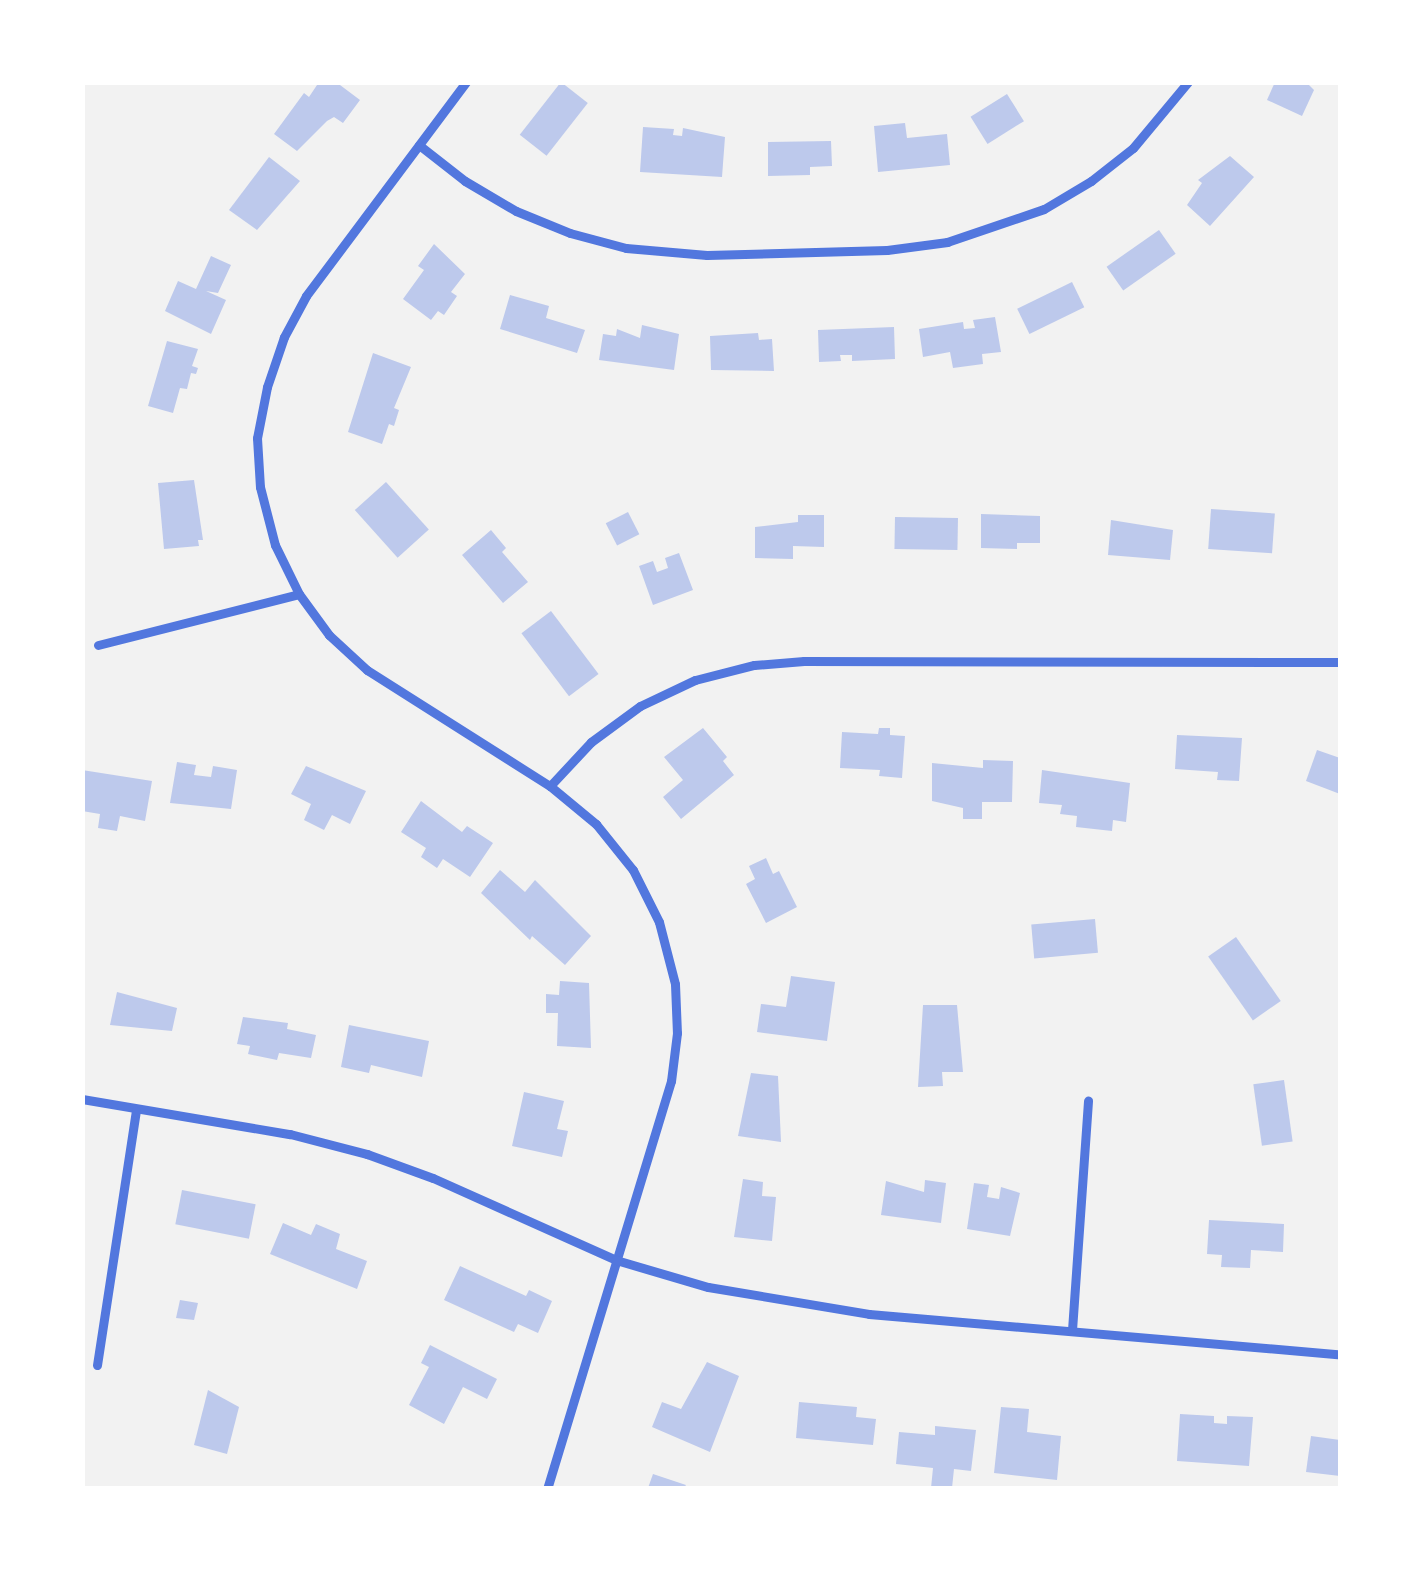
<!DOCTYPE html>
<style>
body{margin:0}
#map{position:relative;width:1423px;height:1571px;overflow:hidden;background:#f2f2f2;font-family:Helvetica,sans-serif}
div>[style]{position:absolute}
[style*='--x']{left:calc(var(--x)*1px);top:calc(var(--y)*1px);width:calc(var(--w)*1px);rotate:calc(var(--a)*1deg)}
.building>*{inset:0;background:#bdc9ec;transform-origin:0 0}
.minor>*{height:9px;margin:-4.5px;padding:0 4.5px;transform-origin:4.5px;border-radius:4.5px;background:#5277de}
span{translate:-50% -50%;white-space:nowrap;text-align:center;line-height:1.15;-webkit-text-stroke:9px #fff;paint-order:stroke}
.frame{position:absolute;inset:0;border:85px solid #fff;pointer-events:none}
</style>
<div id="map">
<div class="building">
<div style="clip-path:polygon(319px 82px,336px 82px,360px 100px,343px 123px,334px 117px,327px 121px,297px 151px,274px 134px,304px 93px,309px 97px)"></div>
<div style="left:561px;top:82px;width:34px;height:67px;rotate:38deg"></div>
<div style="clip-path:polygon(1275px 82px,1306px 82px,1314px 90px,1302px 116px,1267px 100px)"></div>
<div style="left:1007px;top:94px;width:32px;height:43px;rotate:58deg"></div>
<div style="clip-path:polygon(905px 123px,907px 138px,947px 134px,950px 165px,878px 172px,874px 126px)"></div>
<div style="clip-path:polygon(643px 127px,674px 129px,673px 135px,682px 136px,683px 128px,725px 137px,722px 177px,640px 172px)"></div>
<div style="clip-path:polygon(831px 141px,832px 166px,810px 167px,810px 175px,768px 176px,768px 142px)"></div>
<div style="clip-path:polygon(1230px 156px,1254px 177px,1210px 226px,1187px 205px,1202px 183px,1198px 180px)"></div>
<div style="clip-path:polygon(269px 157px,300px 181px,257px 230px,229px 210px)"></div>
<div style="left:1159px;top:230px;width:29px;height:64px;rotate:55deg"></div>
<div style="clip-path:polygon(434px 244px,465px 274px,451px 292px,457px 296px,444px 315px,438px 311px,431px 320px,403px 299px,424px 270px,418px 266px)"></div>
<div style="clip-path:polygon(211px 256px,231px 265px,218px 293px,206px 291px,226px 300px,211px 334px,165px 311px,178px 281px,196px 289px)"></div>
<div style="left:1072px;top:282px;width:28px;height:61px;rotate:64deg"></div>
<div style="clip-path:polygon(510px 295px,549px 306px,546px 318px,585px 330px,577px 353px,500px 329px)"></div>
<div style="clip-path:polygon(995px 317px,1001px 352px,982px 354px,983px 364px,953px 368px,950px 352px,923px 357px,919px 329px,963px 322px,964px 329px,975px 328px,973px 320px)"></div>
<div style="clip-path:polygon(642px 325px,679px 334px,674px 370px,599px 360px,603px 334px,616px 336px,617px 329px,640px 338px)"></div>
<div style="clip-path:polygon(894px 327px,895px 359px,852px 361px,852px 355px,840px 355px,841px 361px,819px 362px,818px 330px)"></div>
<div style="clip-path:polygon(758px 333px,759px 340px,772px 339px,774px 371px,711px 370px,710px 336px)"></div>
<div style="clip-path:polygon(167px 341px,198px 349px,192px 366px,198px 368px,196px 374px,191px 373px,187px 389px,180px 388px,173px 413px,148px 406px)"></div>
<div style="clip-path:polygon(373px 353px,411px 367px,394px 408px,399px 410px,394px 426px,389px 424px,382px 444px,348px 432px)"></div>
<div style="clip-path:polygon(194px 480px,203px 540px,198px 540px,199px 546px,164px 549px,158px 483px)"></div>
<div style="left:386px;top:482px;width:64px;height:42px;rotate:48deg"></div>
<div style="left:1211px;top:509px;width:64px;height:40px;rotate:4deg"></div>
<div style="left:628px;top:512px;width:25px;height:25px;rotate:63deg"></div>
<div style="clip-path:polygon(981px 514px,1040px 516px,1040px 543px,1017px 543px,1017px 549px,981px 548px)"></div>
<div style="clip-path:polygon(798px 515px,824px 515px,824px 547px,793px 546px,793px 559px,755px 558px,755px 527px,798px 522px)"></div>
<div style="left:895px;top:517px;width:63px;height:32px;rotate:1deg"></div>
<div style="clip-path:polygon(1111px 520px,1173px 530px,1170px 560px,1108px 555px)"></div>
<div style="clip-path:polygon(491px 530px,506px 548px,502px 552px,528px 582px,503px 603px,462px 555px)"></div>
<div style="clip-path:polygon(679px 553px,693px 590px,653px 605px,639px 566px,653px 561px,657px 572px,668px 568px,665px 558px)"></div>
<div style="left:551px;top:611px;width:79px;height:37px;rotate:53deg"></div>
<div style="clip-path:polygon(703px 728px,727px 757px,723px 761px,734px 775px,681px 819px,663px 797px,683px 780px,664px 757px)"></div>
<div style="clip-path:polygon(879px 728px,890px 728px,890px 735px,905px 736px,902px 778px,879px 776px,880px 770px,840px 768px,842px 732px,878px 734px)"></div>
<div style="clip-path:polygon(1177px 735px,1242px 738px,1239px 781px,1217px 780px,1218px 772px,1175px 769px)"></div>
<div style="clip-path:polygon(1317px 750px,1340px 758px,1340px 794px,1306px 781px)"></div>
<div style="clip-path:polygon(983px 760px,1013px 761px,1012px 802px,982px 802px,982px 819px,963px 819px,963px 808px,932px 801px,932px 763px,983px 768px)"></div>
<div style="clip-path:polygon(177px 762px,196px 765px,194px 775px,211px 777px,213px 766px,237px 770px,231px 809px,170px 803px)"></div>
<div style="clip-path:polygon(306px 766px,366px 791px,350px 824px,332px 815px,324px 830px,304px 820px,311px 804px,291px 794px)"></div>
<div style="clip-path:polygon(82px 770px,152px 781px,145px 821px,120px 816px,117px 831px,98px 828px,100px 814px,82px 811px)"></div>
<div style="clip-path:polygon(1042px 770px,1130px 783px,1126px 822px,1113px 820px,1112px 831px,1076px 827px,1077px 816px,1060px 814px,1062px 805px,1039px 803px)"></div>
<div style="clip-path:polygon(421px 801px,462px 832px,467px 826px,493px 843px,470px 877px,443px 859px,437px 868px,421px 857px,426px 848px,401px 832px)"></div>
<div style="clip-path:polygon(766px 858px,773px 874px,779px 871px,797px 907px,766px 923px,746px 884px,755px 879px,749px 866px)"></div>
<div style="clip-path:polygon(500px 870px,525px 892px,535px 880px,591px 936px,565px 965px,532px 936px,530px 940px,481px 893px)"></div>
<div style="left:1095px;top:919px;width:34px;height:64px;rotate:85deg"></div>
<div style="left:1236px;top:937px;width:78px;height:34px;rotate:55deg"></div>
<div style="clip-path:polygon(791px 976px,835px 982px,827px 1041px,757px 1032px,761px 1004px,786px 1007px)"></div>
<div style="clip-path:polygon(560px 981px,589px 983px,591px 1048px,557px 1046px,558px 1013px,546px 1013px,546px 994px,559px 995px)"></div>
<div style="clip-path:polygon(117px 992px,177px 1008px,172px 1031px,110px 1025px)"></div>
<div style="clip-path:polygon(923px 1005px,957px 1005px,963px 1072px,942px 1072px,943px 1086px,918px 1087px)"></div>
<div style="clip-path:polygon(243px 1017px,288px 1023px,287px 1029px,316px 1035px,311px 1058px,279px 1053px,277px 1060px,248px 1054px,250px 1046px,237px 1044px)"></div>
<div style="clip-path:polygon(349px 1025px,429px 1041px,422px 1077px,371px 1065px,369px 1073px,341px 1067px)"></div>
<div style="clip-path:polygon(751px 1073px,778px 1076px,781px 1142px,738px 1136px)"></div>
<div style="left:1284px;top:1080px;width:62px;height:31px;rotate:82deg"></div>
<div style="clip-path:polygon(524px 1092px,564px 1101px,557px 1129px,568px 1131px,562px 1157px,512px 1146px)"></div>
<div style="clip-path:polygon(743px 1179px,763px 1182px,762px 1196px,776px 1197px,772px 1241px,734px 1237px)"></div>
<div style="clip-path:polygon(925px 1180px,946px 1183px,941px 1223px,881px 1215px,886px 1181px,924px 1192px)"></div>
<div style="clip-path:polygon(974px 1183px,989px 1185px,987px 1197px,999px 1199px,1001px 1187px,1020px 1193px,1010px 1236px,967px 1229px)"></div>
<div style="left:182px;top:1190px;width:75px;height:35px;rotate:11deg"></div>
<div style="clip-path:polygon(1209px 1220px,1284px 1224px,1283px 1252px,1251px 1250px,1250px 1268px,1221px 1267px,1222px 1255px,1207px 1254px)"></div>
<div style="clip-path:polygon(283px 1223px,311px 1235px,316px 1224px,340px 1234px,336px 1249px,367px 1261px,357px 1289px,270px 1254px)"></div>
<div style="clip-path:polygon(460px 1266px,526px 1296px,529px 1290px,552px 1301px,538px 1333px,518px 1324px,514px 1332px,444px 1300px)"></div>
<div style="clip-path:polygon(180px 1300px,198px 1303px,194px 1320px,176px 1318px)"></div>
<div style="clip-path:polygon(430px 1345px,497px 1379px,487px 1399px,463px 1387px,444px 1424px,409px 1405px,429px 1367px,421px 1363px)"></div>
<div style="clip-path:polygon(707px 1362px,739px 1376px,710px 1452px,652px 1427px,662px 1402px,681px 1409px)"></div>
<div style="clip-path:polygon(208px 1390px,239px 1407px,227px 1454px,194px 1445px)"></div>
<div style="clip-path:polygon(799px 1402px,857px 1407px,856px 1417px,876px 1419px,873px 1445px,796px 1438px)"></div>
<div style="clip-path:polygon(1001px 1407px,1029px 1409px,1027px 1432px,1061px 1436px,1057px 1480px,994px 1473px)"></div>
<div style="clip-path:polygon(1180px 1414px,1214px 1416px,1214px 1423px,1227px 1424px,1227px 1416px,1253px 1417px,1249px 1466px,1177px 1461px)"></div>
<div style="clip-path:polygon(935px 1426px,976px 1430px,971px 1471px,954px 1469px,952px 1488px,931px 1488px,933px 1468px,896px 1464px,899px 1432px,935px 1435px)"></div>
<div style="clip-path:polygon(1311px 1436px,1340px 1440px,1340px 1476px,1306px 1472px)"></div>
<div style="clip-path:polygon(653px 1474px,686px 1485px,684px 1488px,648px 1488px)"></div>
</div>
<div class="minor">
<div style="--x:466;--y:82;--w:267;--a:126.8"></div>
<div style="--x:306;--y:296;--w:47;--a:118.2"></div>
<div style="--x:284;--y:337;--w:53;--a:108.8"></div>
<div style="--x:267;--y:387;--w:52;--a:101.1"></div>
<div style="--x:257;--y:438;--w:49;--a:86.5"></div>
<div style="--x:260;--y:487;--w:60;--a:75.5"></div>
<div style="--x:275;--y:545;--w:55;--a:63.9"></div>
<div style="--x:299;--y:594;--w:51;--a:53.8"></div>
<div style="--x:329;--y:635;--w:52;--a:42.6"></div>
<div style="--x:367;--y:670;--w:217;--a:32.4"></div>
<div style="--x:550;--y:786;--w:60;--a:39.6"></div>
<div style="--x:596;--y:824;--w:59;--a:51.2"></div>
<div style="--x:633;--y:870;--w:58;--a:63.4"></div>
<div style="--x:659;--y:922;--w:64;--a:75.5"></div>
<div style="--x:675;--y:984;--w:49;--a:87.7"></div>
<div style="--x:677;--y:1033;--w:48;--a:97.1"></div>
<div style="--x:671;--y:1081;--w:425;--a:106.9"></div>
<div style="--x:419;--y:145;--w:58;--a:38"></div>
<div style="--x:465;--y:181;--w:59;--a:30.5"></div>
<div style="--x:516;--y:211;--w:58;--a:22.2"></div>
<div style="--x:570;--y:233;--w:58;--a:15"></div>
<div style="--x:626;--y:248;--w:81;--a:4.9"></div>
<div style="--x:707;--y:255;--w:180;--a:-1.6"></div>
<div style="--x:887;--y:250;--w:61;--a:-7.6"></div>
<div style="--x:947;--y:242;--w:102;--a:-18.8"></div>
<div style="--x:1044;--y:209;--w:55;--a:-30.8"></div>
<div style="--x:1091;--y:181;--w:53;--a:-38.2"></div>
<div style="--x:1133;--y:148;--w:86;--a:-50.2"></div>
<div style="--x:98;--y:645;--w:207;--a:-14.2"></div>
<div style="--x:550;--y:786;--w:60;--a:-47"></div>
<div style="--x:591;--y:742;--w:61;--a:-36.3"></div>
<div style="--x:640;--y:706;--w:61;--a:-25.3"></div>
<div style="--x:695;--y:680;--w:61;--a:-14.3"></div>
<div style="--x:754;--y:665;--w:50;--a:-4.6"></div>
<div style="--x:804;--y:661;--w:536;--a:0.11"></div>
<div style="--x:82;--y:1099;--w:211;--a:9.6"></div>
<div style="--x:290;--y:1134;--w:80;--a:14.6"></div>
<div style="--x:367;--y:1154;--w:70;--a:20"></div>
<div style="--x:433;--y:1178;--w:201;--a:24.1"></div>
<div style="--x:616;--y:1260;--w:96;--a:16.4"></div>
<div style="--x:708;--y:1287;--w:163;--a:9.5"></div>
<div style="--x:869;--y:1314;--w:473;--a:4.9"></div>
<div style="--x:1072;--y:1330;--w:230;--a:-86"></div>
<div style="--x:97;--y:1365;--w:257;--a:-81.3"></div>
</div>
<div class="frame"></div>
</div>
